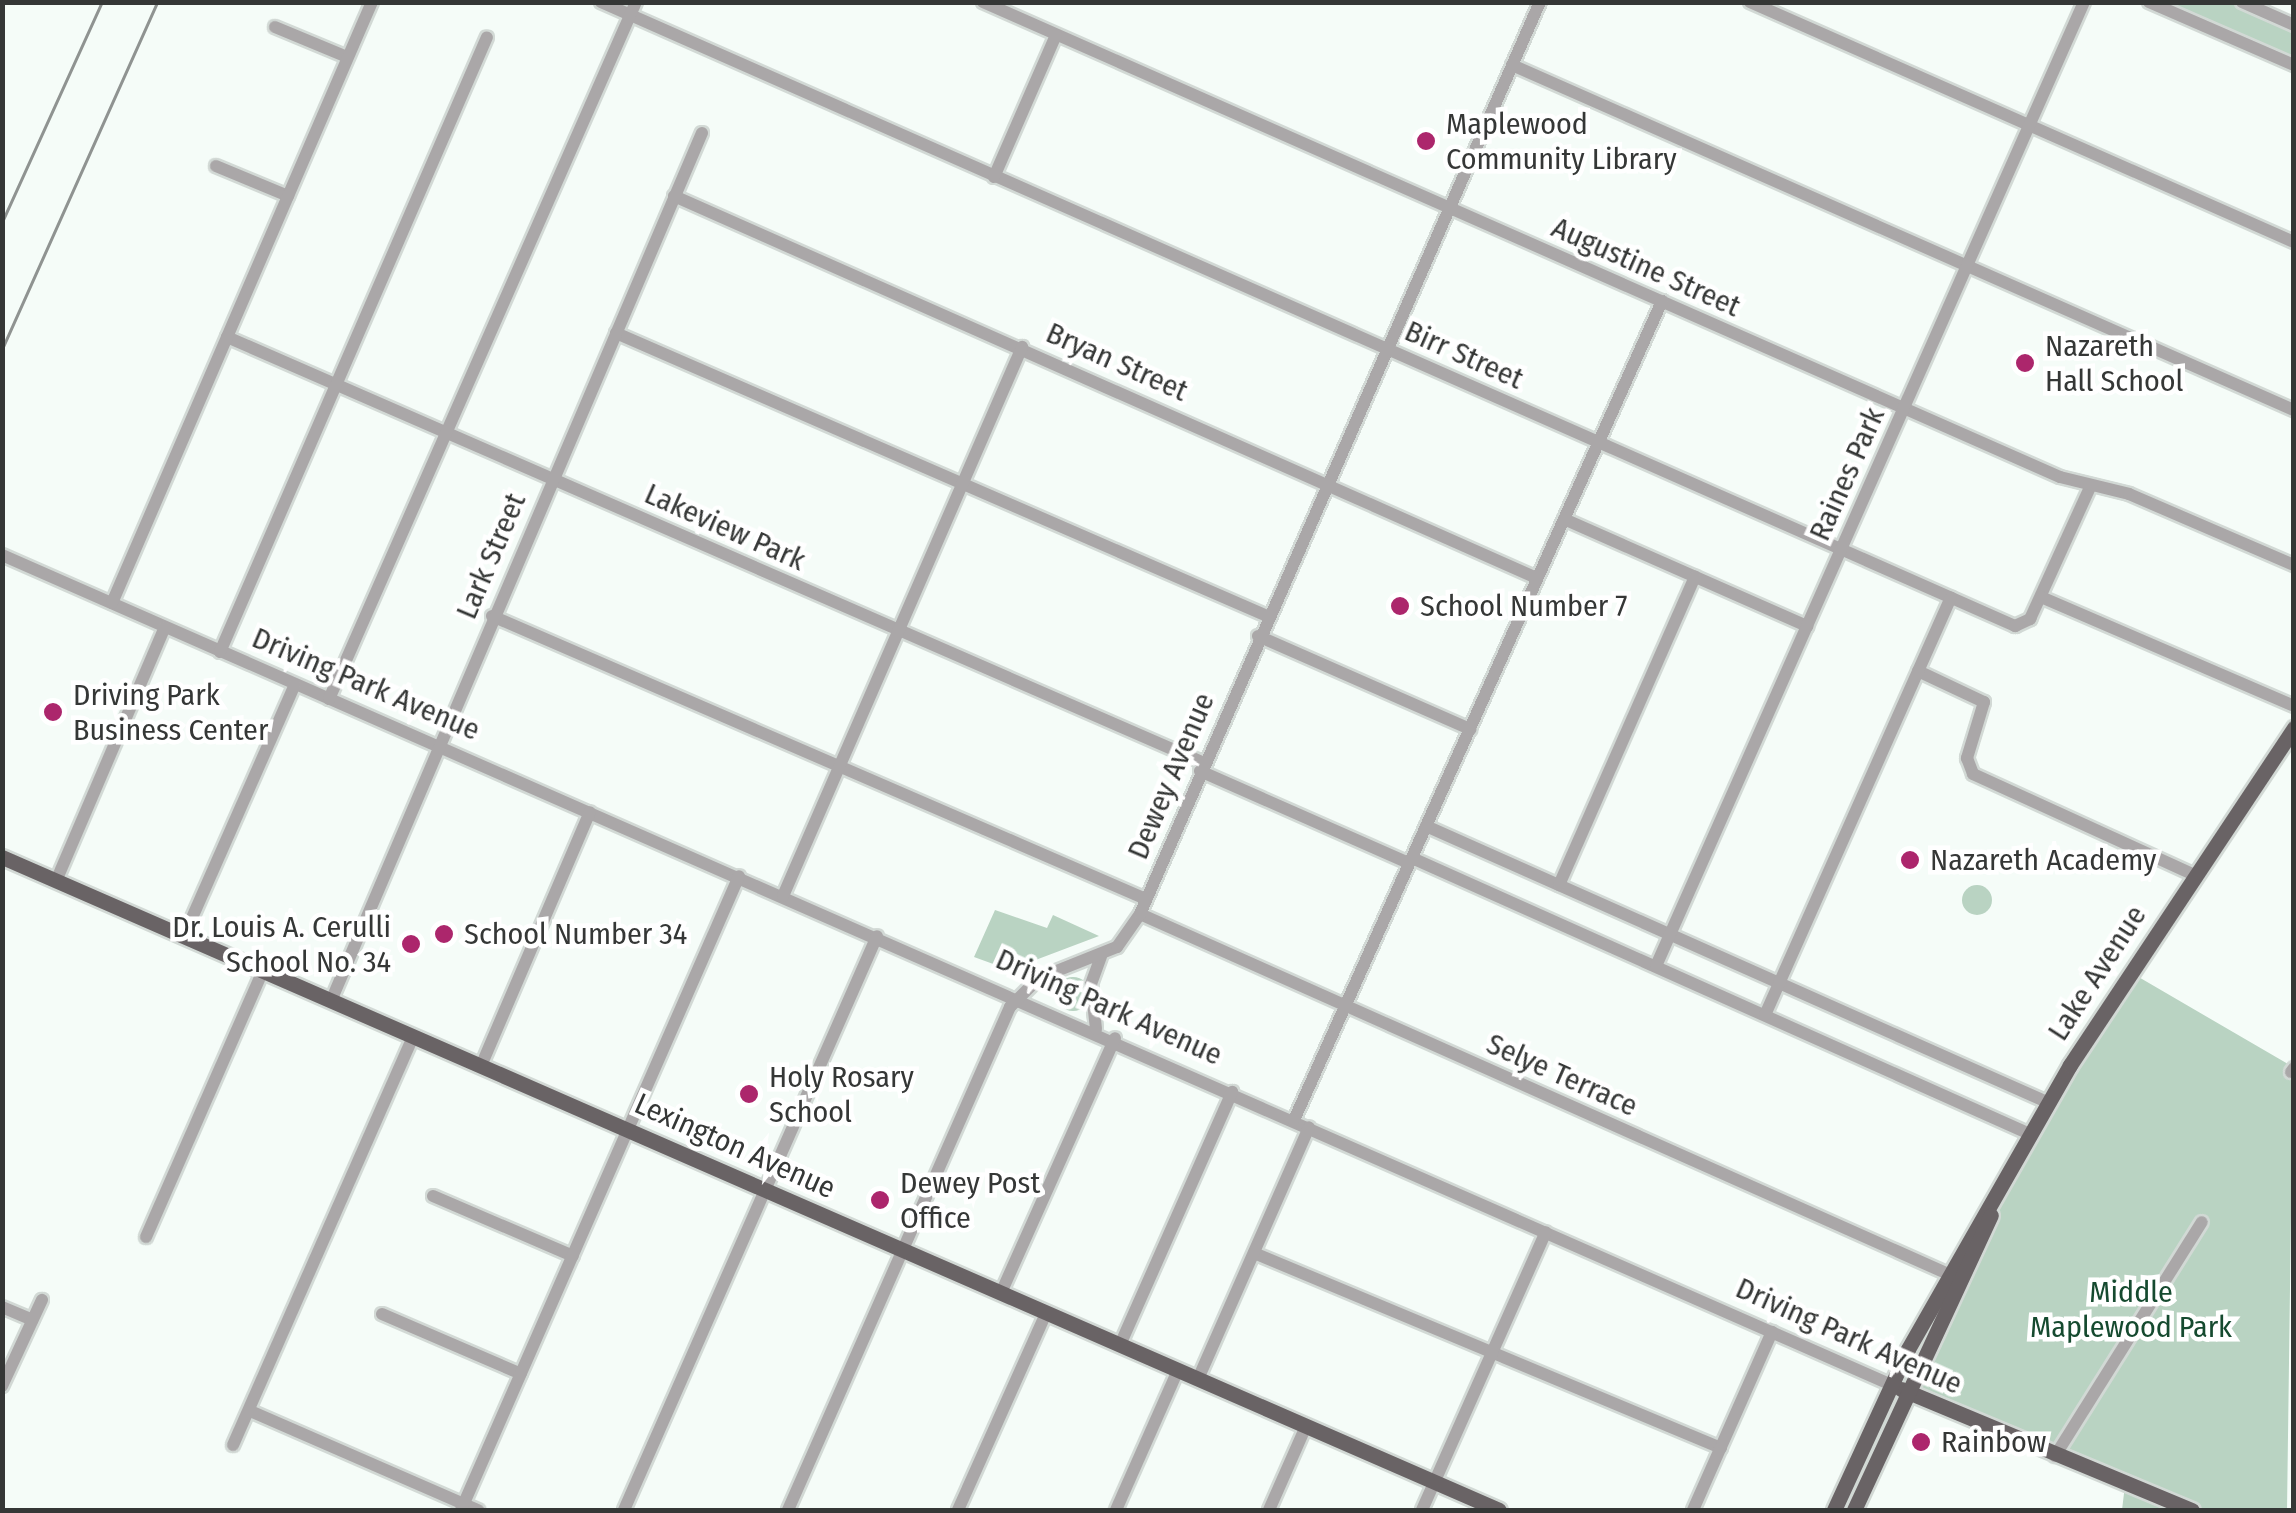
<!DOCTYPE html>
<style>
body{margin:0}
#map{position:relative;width:2296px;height:1513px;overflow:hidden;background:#f5fcf8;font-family:"Fira Sans Condensed",sans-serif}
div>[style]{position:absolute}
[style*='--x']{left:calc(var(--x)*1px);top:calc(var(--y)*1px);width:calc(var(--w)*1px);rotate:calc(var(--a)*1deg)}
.green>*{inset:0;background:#b9d3c2}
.round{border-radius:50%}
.roads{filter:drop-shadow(2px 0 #d2d9d5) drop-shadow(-2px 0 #d2d9d5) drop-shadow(0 2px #d2d9d5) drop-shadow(0 -2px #d2d9d5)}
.minor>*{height:12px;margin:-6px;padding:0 6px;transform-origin:6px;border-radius:6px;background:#aaa7a8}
.major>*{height:15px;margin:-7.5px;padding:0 7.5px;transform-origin:7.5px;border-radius:7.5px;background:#696365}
.rail>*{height:2.5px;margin:-1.25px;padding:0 1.25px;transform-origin:1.25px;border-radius:1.25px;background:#8f9391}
.dots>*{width:28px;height:28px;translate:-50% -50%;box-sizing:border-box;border:5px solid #fff;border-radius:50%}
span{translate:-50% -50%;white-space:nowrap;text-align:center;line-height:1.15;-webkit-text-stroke:9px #fff;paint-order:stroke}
.poi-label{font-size:30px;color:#353736}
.left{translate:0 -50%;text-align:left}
.right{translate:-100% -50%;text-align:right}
.street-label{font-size:30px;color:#353736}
.park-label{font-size:30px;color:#154a2f}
.frame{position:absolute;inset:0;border:5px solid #353736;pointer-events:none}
</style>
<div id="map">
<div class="green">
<div style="clip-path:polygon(2164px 3px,2230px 3px,2293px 31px,2293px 60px)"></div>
<div class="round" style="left:1962px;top:885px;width:30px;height:30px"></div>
<div style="clip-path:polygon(995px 910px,1047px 928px,1053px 915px,1099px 936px,1017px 967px,996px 965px,974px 957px)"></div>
<div style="clip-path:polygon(2130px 972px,2293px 1067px,2287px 1510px,2122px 1510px,2125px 1485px,1907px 1391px,1993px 1206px)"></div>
<div class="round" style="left:1056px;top:977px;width:34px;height:34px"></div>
</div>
<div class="roads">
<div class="minor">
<div style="--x:601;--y:2;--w:1546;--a:23.81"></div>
<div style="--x:2015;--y:626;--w:17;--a:-25"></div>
<div style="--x:2030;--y:619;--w:147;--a:-65.5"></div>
<div style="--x:983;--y:2;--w:1177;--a:23.8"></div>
<div style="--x:2060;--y:477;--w:71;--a:13.8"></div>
<div style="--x:2129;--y:494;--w:180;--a:23.3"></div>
<div style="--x:1750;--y:2;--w:595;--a:23.81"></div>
<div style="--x:2149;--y:2;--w:158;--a:23.5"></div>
<div style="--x:2242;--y:2;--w:57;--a:23.9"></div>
<div style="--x:275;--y:27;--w:78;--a:22.6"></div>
<div style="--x:1512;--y:65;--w:855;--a:23.81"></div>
<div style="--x:216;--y:166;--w:78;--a:22.6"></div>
<div style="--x:994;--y:177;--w:155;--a:-66.4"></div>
<div style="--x:674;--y:196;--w:944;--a:23.88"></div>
<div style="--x:616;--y:333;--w:710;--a:23.5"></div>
<div style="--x:227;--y:337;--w:1066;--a:23.56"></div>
<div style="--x:1564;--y:519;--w:266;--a:23.8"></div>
<div style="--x:2;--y:555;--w:2062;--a:23.71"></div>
<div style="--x:2041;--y:597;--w:275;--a:23.3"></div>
<div style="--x:112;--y:603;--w:655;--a:-66.61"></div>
<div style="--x:492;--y:616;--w:713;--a:23.4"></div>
<div style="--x:1258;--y:636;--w:232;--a:23.7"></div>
<div style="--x:220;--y:652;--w:670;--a:-66.53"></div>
<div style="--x:1918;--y:671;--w:73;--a:25.2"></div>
<div style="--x:1984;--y:702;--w:59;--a:106.9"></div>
<div style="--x:1967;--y:758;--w:17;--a:69"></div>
<div style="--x:1973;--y:774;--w:244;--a:24.5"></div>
<div style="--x:329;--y:699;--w:762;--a:-66.23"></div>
<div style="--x:1200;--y:771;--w:228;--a:23.8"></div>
<div style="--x:1426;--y:826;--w:682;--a:23.97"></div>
<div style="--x:1412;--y:858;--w:679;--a:24.07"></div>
<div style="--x:56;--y:881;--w:276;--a:-66.8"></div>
<div style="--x:1559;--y:885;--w:337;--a:-66.2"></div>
<div style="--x:783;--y:896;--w:599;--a:-66.47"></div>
<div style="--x:1140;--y:914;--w:894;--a:24.01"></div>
<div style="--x:184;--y:936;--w:275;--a:-66.2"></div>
<div style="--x:1656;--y:966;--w:1055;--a:-66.06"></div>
<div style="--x:331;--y:1001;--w:944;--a:-66.86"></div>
<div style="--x:1765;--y:1015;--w:457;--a:-66"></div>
<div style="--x:1096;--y:1029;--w:45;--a:-96.3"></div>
<div style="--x:1091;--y:984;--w:29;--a:-70"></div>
<div style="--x:481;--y:1066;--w:276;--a:-66.8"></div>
<div style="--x:2291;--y:1072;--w:5;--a:-53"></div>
<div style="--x:1294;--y:1120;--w:898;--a:-65.8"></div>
<div style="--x:433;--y:1196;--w:152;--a:23.2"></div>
<div style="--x:146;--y:1237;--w:291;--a:-66.3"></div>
<div style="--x:1254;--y:1253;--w:506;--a:22.66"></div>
<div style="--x:1001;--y:1293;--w:279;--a:-65.9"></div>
<div style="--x:2;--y:1307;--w:33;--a:23"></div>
<div style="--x:382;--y:1314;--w:151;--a:23.3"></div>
<div style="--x:1120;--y:1345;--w:277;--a:-66.1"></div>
<div style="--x:1198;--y:1379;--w:275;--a:-66.2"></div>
<div style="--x:2;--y:1386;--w:95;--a:-65.1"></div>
<div style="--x:250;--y:1411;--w:249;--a:23.5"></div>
<div style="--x:233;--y:1445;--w:446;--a:-66.2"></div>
<div style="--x:2055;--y:1456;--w:276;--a:-57.9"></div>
<div style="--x:461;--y:1510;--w:692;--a:-66.32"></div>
<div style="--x:624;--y:1510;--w:627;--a:-66.21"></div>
<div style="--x:788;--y:1510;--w:550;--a:-66.19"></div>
<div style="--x:1010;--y:1007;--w:41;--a:-45"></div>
<div style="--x:1039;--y:978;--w:84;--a:-21.7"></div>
<div style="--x:1117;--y:947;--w:40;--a:-55.1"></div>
<div style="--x:1140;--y:914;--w:996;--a:-66.32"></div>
<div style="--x:958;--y:1510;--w:216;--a:-65.9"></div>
<div style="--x:1116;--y:1510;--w:153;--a:-66.1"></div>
<div style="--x:1269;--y:1510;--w:92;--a:-66.2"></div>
<div style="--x:1422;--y:1510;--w:304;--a:-66"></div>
<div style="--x:1693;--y:1510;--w:195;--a:-66.1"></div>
</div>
<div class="major">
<div style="--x:2;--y:857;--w:1633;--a:23.57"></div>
<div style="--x:1901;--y:1389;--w:315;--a:22.6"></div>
<div style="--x:1834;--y:1510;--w:177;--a:-65.3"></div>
<div style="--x:1908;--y:1349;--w:327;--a:-60.3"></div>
<div style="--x:2070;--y:1065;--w:405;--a:-56.4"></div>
<div style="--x:1854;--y:1510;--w:325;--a:-65.1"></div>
</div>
</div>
<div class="rail">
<div style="--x:2;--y:222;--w:242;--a:-65.6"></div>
<div style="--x:2;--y:349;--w:380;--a:-65.9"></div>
</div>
<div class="dots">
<div style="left:1426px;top:141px;background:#ac266c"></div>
<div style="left:2025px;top:363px;background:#ac266c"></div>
<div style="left:1400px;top:606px;background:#ac266c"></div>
<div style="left:53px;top:712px;background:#ac266c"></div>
<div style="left:1910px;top:860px;background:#ac266c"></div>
<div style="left:444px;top:934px;background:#ac266c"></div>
<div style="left:411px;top:944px;background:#ac266c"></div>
<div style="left:749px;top:1094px;background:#ac266c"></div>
<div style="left:880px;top:1200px;background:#ac266c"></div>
<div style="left:1921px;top:1442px;background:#ac266c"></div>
</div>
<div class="poi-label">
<span class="left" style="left:1446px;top:141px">Maplewood<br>Community Library</span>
<span class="left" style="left:2045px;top:363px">Nazareth<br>Hall School</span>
<span class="left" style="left:1420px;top:606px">School Number 7</span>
<span class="left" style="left:73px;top:712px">Driving Park<br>Business Center</span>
<span class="left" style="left:1930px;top:860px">Nazareth Academy</span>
<span class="right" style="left:391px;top:944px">Dr. Louis A. Cerulli<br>School No. 34</span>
<span class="left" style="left:464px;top:934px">School Number 34</span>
<span class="left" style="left:769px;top:1094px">Holy Rosary<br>School</span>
<span class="left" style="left:900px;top:1200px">Dewey Post<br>Office</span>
<span class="left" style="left:1941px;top:1442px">Rainbow</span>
</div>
<div class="street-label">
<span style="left:1646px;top:267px;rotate:24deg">Augustine Street</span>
<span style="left:1464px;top:355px;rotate:24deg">Birr Street</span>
<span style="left:1117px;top:362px;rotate:24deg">Bryan Street</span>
<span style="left:1847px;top:474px;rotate:-66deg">Raines Park</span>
<span style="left:725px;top:527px;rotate:24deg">Lakeview Park</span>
<span style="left:491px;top:556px;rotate:-67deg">Lark Street</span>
<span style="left:366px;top:684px;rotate:23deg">Driving Park Avenue</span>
<span style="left:1171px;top:776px;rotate:-67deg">Dewey Avenue</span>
<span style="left:2097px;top:973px;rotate:-57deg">Lake Avenue</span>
<span style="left:1109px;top:1007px;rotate:24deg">Driving Park Avenue</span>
<span style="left:1562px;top:1075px;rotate:24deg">Selye Terrace</span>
<span style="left:735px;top:1146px;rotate:24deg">Lexington Avenue</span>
<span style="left:1849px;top:1336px;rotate:24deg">Driving Park Avenue</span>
</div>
<div class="park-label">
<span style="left:2131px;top:1309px">Middle<br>Maplewood Park</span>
</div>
<div class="frame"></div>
</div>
